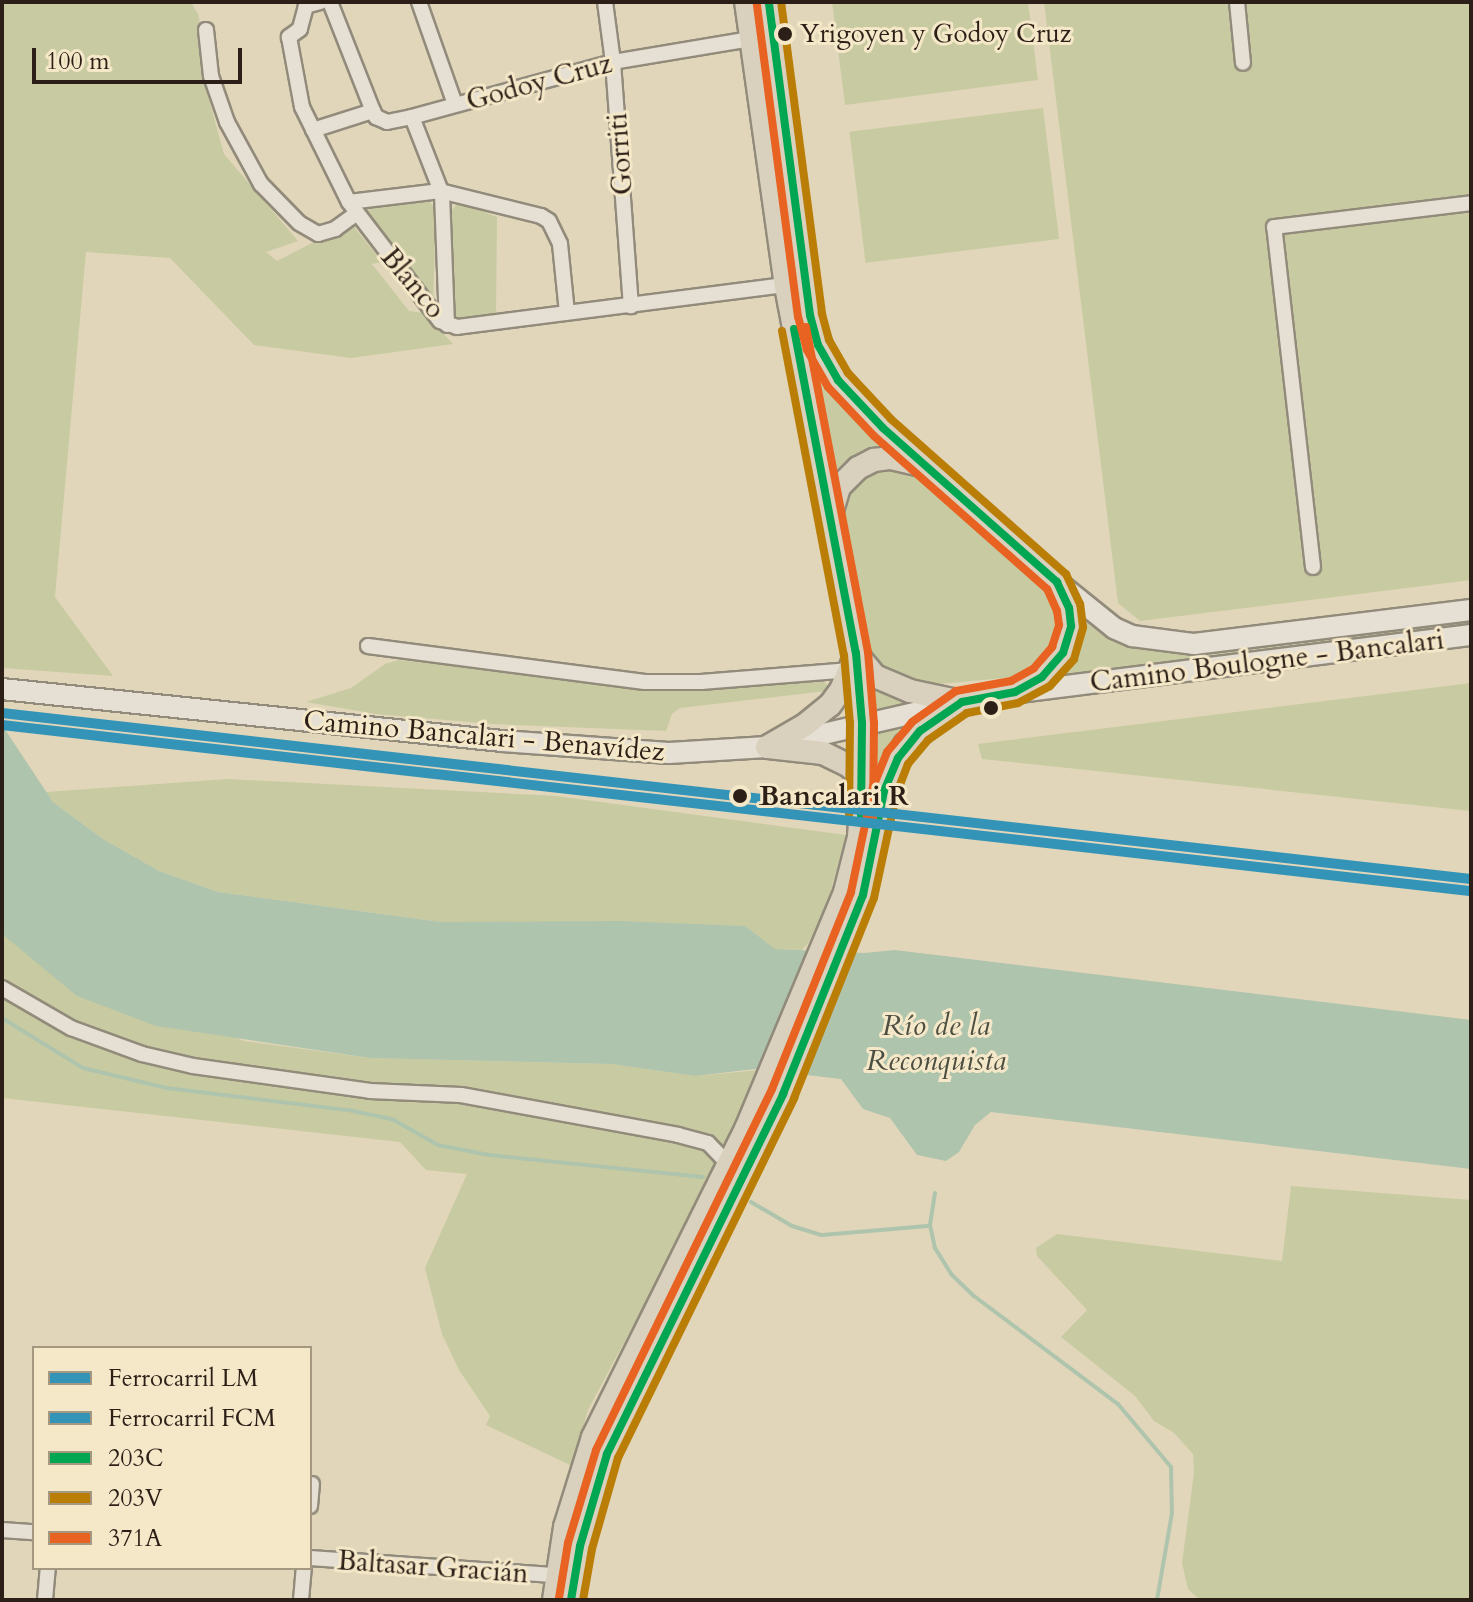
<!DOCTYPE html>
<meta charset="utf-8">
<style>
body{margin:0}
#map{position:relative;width:1473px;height:1602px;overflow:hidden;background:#e1d6ba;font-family:Cardo,serif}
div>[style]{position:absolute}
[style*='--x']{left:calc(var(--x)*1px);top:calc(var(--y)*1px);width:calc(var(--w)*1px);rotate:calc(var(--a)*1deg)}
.green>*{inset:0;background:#c8cba1;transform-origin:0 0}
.water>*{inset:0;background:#afc4ad}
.stream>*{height:4px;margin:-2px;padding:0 2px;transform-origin:2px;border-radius:2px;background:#afc4ad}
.roads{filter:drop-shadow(2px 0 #928b7b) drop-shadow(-2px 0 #928b7b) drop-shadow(0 2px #928b7b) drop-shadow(0 -2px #928b7b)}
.street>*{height:14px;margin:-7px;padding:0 7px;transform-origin:7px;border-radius:7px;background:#e5e0d3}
.secondary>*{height:20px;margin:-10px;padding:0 10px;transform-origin:10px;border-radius:10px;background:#e5e0d3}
.primary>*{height:22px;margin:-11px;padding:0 11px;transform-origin:11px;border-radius:11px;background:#d9d1be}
.bus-1>*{height:8px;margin:-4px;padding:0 4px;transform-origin:4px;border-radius:4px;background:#00a651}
.bus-2>*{height:8px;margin:-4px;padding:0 4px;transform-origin:4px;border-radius:4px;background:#ba7e07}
.bus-3>*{height:8px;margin:-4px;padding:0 4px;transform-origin:4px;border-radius:4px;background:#e86221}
.rail-1>*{height:10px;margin:-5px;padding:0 5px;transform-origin:5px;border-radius:5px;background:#3494b8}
.rail-2>*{height:10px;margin:-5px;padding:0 5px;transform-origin:5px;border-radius:5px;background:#3494b8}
.dots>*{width:22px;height:22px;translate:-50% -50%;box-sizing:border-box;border:4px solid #f5e8c8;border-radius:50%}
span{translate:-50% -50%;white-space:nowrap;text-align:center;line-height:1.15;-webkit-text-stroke:6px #f5e8c8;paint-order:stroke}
.bus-label{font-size:26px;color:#2c1f17}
.left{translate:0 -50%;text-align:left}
.street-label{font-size:28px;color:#2c1f17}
.stop-label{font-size:28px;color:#2c1f17;font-weight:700}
.water-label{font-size:30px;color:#4d4e42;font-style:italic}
.frame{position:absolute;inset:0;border:4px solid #2c1f17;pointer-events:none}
.legend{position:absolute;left:32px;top:1346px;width:280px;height:224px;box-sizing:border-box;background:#f5e8c8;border:2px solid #a59881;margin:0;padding:10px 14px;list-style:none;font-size:24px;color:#2c1f17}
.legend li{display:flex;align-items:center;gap:16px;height:40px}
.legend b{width:40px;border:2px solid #a59881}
.scale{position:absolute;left:32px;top:48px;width:210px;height:36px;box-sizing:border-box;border:4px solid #2c1f17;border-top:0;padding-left:10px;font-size:24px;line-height:28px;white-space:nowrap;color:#2c1f17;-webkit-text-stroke:6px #f5e8c8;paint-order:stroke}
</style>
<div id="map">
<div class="green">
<div style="clip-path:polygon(2px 2px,191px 2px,199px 16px,203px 78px,224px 154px,298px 241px,266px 252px,277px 261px,351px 223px,382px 262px,372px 264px,409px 311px,424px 313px,453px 344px,351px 358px,254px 345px,170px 258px,86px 252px,55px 597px,113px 676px,2px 668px)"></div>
<div style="clip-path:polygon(832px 2px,1028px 2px,1038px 80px,845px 105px)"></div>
<div style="clip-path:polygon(1044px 2px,1471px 2px,1471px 580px,1140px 621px,1118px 603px)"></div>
<div style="left:1043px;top:108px;width:132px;height:195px;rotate:83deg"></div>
<div style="clip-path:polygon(427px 199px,436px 209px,433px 303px,362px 208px)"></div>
<div style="clip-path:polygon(459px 202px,497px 217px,496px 315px,460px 321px,452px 310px,450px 212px)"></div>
<div style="clip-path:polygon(798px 317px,819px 370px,855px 417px,883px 443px,861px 455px,833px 482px)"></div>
<div style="clip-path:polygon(882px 467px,924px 476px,1046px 589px,1055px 602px,1061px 632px,1057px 645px,1037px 668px,1015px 677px,929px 685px,901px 683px,872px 660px,843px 509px,846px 494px,858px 480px)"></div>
<div style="clip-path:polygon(1471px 618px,1471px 630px,1055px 678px,1081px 619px,1119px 641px,1165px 652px,1235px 648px)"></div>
<div style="clip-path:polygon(398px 660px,569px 678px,822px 679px,829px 687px,827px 691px,680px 708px,672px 714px,666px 731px,492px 724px,376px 714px,306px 702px,351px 688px,385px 664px)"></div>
<div style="clip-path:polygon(1471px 683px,1471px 811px,982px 759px,978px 744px)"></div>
<div style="clip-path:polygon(873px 686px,887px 694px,923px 700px,871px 713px,869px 689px)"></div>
<div style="clip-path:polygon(921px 718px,872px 806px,872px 731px)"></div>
<div style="clip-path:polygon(228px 779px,556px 796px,846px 835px,829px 897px,809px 942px,802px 950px,774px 949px,745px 926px,441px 922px,218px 892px,159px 871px,103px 839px,53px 802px,46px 792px)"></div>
<div style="clip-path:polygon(2px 932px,244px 1041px,370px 1058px,611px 1064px,695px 1076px,759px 1070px,716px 1170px,588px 1410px,572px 1466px,486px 1425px,490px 1416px,459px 1370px,442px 1334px,425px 1268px,467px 1174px,426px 1170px,400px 1142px,2px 1098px)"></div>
<div style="clip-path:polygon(1291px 1186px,1471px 1200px,1471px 1600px,1200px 1600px,1188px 1589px,1182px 1563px,1194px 1473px,1193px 1454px,1174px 1433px,1154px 1421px,1135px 1396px,1061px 1337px,1087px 1310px,1037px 1256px,1036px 1248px,1057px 1234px,1282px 1261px)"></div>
</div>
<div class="water">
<div style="clip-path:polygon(2px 725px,53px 802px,103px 839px,159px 871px,218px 892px,441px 922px,620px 921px,745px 926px,775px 949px,864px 953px,895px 950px,1471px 1020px,1471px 1169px,991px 1112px,975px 1125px,959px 1152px,946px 1161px,917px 1155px,890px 1118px,863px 1109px,841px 1079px,755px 1069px,695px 1076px,611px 1064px,370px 1058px,156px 1026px,77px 996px,2px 934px)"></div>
</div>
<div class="stream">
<div style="--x:2;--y:1018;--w:95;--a:31.7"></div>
<div style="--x:83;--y:1068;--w:86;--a:13.4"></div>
<div style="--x:167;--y:1088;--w:187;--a:7"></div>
<div style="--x:353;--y:1111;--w:40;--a:12"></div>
<div style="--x:392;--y:1119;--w:53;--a:29.5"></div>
<div style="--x:438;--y:1145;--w:52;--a:11.1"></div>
<div style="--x:489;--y:1155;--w:215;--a:5.9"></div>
<div style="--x:935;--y:1193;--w:32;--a:99"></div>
<div style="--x:930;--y:1225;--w:24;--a:78"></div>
<div style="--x:935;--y:1248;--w:31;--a:58"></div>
<div style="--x:951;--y:1274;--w:32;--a:44"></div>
<div style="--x:974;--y:1296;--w:180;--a:36.9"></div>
<div style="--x:1118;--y:1404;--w:82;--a:49.9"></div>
<div style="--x:1171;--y:1467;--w:46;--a:88.8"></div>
<div style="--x:1172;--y:1513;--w:88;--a:99.8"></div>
<div style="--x:751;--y:1202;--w:48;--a:30.3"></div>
<div style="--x:792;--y:1226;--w:31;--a:17"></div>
<div style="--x:822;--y:1235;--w:106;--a:-4.9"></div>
</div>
<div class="roads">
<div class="street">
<div style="--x:320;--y:2;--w:15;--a:164"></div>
<div style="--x:306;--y:6;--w:24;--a:105"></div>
<div style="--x:300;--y:29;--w:14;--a:144"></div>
<div style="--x:289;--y:37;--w:71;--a:79.5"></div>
<div style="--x:302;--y:107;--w:106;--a:63.7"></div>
<div style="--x:349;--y:202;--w:150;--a:52.6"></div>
<div style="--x:440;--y:321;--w:18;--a:19"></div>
<div style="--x:457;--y:327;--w:339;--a:-7.3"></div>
<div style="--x:330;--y:2;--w:117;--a:68.5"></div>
<div style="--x:419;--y:2;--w:108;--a:70.6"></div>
<div style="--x:605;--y:2;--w:61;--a:82.4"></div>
<div style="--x:613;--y:62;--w:245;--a:85.8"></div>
<div style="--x:1237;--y:2;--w:61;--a:84.4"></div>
<div style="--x:206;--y:30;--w:46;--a:83.8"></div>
<div style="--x:211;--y:76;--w:49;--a:70.8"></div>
<div style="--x:227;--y:122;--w:71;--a:61.3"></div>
<div style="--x:261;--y:184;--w:54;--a:45.7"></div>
<div style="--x:299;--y:223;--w:22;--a:30"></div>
<div style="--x:318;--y:234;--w:18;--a:-16"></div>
<div style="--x:335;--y:229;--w:27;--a:-36"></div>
<div style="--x:412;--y:117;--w:83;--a:68.7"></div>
<div style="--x:442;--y:194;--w:131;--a:87.8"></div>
<div style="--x:313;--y:130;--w:63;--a:-17.6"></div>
<div style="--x:373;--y:111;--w:7;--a:63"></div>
<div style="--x:376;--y:117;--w:12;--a:24"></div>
<div style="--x:387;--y:122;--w:25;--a:-11"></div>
<div style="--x:412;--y:117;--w:208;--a:-15.3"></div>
<div style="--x:613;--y:62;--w:146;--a:-9.5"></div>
<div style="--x:349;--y:202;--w:92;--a:-6.9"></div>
<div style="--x:440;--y:191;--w:104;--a:13.9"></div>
<div style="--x:541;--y:216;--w:9;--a:32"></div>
<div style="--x:549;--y:221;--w:25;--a:64"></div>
<div style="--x:560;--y:244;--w:69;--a:84.2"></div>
<div style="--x:1313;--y:567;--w:342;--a:-96.5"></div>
<div style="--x:1274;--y:227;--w:198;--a:-6.9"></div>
<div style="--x:368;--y:646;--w:279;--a:7.4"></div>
<div style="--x:645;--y:682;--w:56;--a:0"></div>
<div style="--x:701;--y:682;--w:150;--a:-4.6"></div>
<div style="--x:2;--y:988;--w:80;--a:30.1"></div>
<div style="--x:71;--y:1028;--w:76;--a:20.1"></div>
<div style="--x:142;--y:1054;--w:52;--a:13.2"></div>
<div style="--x:193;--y:1066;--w:179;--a:8"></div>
<div style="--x:370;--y:1091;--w:91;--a:2.5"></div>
<div style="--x:461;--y:1095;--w:221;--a:10.4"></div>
<div style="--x:678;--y:1135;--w:31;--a:15"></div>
<div style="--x:708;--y:1143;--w:29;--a:46"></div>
<div style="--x:310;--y:1506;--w:22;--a:-85"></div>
<div style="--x:2;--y:1530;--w:32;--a:4"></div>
<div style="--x:310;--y:1558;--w:247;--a:4"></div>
<div style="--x:45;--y:1600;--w:32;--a:-85"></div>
<div style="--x:301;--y:1600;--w:32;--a:-85"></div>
</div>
<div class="secondary">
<div style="--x:1057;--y:582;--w:73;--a:38.9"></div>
<div style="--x:1114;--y:628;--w:20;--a:24"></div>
<div style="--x:1132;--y:636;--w:63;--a:7.4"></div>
<div style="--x:1194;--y:644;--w:279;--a:-7"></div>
<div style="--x:2;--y:689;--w:503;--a:5.94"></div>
<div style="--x:502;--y:741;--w:167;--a:4.1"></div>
<div style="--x:669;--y:753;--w:98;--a:-3.5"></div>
<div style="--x:767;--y:747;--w:200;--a:-13"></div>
<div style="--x:1019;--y:692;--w:456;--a:-7.2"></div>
</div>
<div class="primary">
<div style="--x:769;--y:2;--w:316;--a:82.5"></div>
<div style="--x:810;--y:315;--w:53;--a:70.2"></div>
<div style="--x:828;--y:365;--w:84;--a:48.9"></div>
<div style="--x:883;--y:428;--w:232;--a:41.5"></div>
<div style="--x:1057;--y:582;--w:29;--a:65"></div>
<div style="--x:1069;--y:608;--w:18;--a:84"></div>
<div style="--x:1071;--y:626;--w:28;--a:107"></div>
<div style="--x:1063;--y:653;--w:32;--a:131"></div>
<div style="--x:1042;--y:677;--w:31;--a:151"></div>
<div style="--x:1015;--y:692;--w:54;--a:169.3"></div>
<div style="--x:962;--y:702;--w:53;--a:-168.1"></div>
<div style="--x:910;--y:691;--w:38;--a:-157"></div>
<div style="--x:875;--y:676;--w:30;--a:-130"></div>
<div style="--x:830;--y:517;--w:31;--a:-73"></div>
<div style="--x:839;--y:487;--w:27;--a:-45"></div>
<div style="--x:858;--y:468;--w:18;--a:-27"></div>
<div style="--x:874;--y:460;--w:17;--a:-7"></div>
<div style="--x:891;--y:458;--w:32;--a:13"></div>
<div style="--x:767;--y:747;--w:44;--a:-30.1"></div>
<div style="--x:805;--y:725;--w:32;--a:-39"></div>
<div style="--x:830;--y:705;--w:19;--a:-54"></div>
<div style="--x:841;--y:690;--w:33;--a:-67"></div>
<div style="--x:768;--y:747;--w:55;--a:6.2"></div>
<div style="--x:823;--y:753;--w:28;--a:26"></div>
<div style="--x:848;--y:765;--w:21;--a:43"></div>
<div style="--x:554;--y:1600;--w:74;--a:-81.4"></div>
<div style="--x:565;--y:1527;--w:94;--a:-72.7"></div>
<div style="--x:593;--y:1437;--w:344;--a:-63.6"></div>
<div style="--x:746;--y:1129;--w:257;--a:-67.3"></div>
<div style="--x:845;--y:892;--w:57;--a:-75.7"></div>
<div style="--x:859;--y:837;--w:58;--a:-86.1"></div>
<div style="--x:863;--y:779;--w:126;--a:-93.2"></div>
<div style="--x:856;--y:653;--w:374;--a:-100.8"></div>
<div style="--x:786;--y:286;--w:287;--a:-98"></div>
<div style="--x:571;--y:1600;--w:55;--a:-80.5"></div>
<div style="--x:580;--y:1546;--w:96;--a:-73.6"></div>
<div style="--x:607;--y:1454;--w:401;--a:-63.9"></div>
<div style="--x:783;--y:1094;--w:214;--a:-68.1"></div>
<div style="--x:863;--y:895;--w:122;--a:-77.7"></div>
<div style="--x:889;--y:776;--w:35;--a:-63"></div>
<div style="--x:905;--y:745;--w:71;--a:-37"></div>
</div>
</div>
<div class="bus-1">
<div style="--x:794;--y:329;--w:330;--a:79.2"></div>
<div style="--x:856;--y:653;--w:70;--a:85.1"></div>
<div style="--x:862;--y:723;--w:95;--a:90.6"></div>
<div style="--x:571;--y:1600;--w:55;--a:-80.5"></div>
<div style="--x:580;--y:1546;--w:96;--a:-73.6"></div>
<div style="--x:607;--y:1454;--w:401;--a:-63.9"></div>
<div style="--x:783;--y:1094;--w:214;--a:-68.1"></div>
<div style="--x:863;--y:895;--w:106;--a:-78.6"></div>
<div style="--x:884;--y:791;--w:36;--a:-67"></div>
<div style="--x:898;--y:758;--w:35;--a:-51"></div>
<div style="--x:920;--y:731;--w:51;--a:-34.6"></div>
<div style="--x:962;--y:702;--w:54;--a:-10.7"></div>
<div style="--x:1015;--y:692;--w:31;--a:-29"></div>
<div style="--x:1042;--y:677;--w:32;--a:-49"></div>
<div style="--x:1063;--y:653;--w:28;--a:-73"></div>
<div style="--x:1071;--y:626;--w:18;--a:-96"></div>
<div style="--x:1069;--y:608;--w:29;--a:-115"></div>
<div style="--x:1057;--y:582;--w:232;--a:-138.5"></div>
<div style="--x:883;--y:428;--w:66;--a:-133.2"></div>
<div style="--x:838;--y:380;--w:40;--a:-119.7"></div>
<div style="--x:818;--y:345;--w:31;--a:-105"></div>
<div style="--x:810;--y:315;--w:316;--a:-97.5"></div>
</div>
<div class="bus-2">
<div style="--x:782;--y:331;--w:330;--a:79.2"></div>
<div style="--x:844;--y:655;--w:68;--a:85"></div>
<div style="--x:850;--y:723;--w:95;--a:90.6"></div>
<div style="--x:583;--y:1600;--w:52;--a:-80"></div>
<div style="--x:592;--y:1549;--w:95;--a:-74.1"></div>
<div style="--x:618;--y:1458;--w:401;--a:-63.9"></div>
<div style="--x:794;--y:1098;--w:215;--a:-68.2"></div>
<div style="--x:874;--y:898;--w:105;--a:-77.9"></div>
<div style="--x:896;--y:795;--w:33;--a:-69"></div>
<div style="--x:908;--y:764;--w:31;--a:-50"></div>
<div style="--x:928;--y:740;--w:47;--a:-34.7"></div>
<div style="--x:967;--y:713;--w:52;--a:-11.1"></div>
<div style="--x:1018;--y:703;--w:36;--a:-28"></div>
<div style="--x:1050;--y:686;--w:36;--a:-48"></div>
<div style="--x:1074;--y:659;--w:33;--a:-74"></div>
<div style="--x:1083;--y:627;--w:23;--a:-97"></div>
<div style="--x:1080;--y:604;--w:33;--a:-115"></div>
<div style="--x:1066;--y:574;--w:234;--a:-138.5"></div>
<div style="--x:891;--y:419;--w:63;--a:-133.1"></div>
<div style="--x:848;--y:373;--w:38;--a:-120"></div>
<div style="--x:829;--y:340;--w:28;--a:-105"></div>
<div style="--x:822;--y:313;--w:314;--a:-97.5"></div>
</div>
<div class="bus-3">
<div style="--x:806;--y:327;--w:331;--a:79.2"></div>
<div style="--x:868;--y:652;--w:71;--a:85.2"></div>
<div style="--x:874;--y:723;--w:95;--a:90.6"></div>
<div style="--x:559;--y:1598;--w:56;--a:-80.7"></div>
<div style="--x:568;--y:1543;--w:97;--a:-73.2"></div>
<div style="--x:596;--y:1450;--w:402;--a:-64"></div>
<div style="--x:772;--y:1089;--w:212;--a:-68.1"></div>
<div style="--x:851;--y:892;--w:107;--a:-78.2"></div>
<div style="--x:873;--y:787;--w:38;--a:-68"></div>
<div style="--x:887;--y:752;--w:39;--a:-50"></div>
<div style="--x:912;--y:722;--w:54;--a:-35.2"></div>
<div style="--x:956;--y:691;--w:56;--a:-10.3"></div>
<div style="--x:1011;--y:681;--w:26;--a:-29"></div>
<div style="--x:1034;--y:668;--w:28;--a:-49"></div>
<div style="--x:1052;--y:647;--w:23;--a:-72"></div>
<div style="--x:1059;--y:625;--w:14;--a:-98"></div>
<div style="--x:1057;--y:611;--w:24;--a:-114"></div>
<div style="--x:1047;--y:589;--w:231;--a:-138.5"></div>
<div style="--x:874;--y:436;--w:67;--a:-133.2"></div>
<div style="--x:828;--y:387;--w:43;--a:-119.6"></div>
<div style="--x:807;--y:350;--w:34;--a:-105"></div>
<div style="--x:798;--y:317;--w:316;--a:-97.5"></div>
</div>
<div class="rail-1">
<div style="--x:2;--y:713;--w:1478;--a:6.45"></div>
</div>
<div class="rail-2">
<div style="--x:2;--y:725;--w:1477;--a:6.45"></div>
</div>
<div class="dots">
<div style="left:785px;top:34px;background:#2c1f17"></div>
<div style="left:991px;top:708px;background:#2c1f17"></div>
<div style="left:740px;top:796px;background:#2c1f17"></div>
</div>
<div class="bus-label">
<span class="left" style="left:800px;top:34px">Yrigoyen y Godoy Cruz</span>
</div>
<div class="street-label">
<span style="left:539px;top:82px;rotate:-15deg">Godoy Cruz</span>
<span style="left:620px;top:154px;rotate:-94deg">Gorriti</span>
<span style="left:413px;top:283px;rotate:50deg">Blanco</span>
<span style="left:1267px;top:661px;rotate:-7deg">Camino Boulogne - Bancalari</span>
<span style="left:484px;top:736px;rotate:5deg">Camino Bancalari - Benavídez</span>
<span style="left:433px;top:1567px;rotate:4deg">Baltasar Gracián</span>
</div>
<div class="stop-label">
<span class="left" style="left:759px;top:796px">Bancalari R</span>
</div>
<div class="water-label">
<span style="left:936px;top:1043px">Río de la<br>Reconquista</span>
</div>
<div class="frame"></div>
<ul class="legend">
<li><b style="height:10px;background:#3494b8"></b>Ferrocarril LM</li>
<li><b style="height:10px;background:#3494b8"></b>Ferrocarril FCM</li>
<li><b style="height:10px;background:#00a651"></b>203C</li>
<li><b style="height:10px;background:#ba7e07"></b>203V</li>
<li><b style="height:10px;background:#e86221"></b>371A</li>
</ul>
<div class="scale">100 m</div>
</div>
